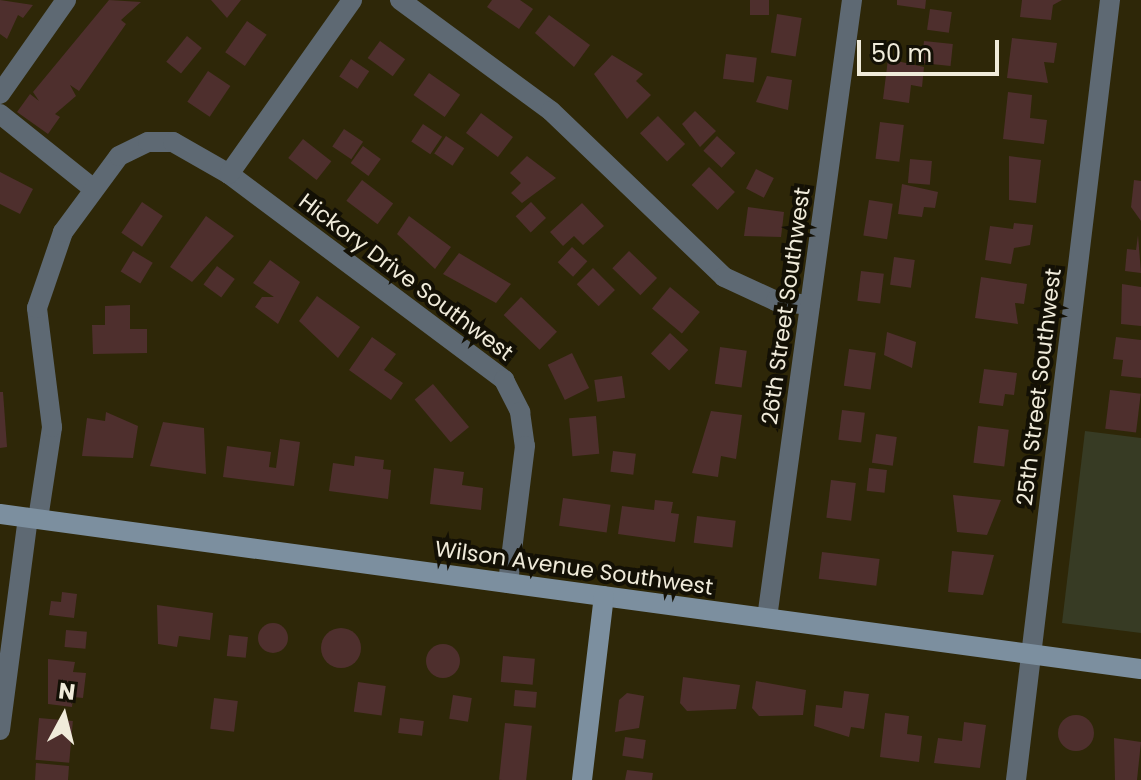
<!DOCTYPE html>
<style>
body{margin:0}
#map{position:relative;width:1141px;height:780px;overflow:hidden;background:#2e2708;font-family:Poppins,sans-serif}
div>[style]{position:absolute}
[style*='--x']{left:calc(var(--x)*1px);top:calc(var(--y)*1px);width:calc(var(--w)*1px);rotate:calc(var(--a)*1deg)}
.green>*{inset:0;background:#373b24}
.building>*{inset:0;background:#4e2f2d;transform-origin:0 0}
.round{border-radius:50%}
.street>*{height:20px;margin:-10px;padding:0 10px;transform-origin:10px;border-radius:10px;background:#5e6973}
.secondary>*{height:20px;margin:-10px;padding:0 10px;transform-origin:10px;border-radius:10px;background:#7c8f9f}
span{translate:-50% -50%;white-space:nowrap;text-align:center;line-height:1.15;-webkit-text-stroke:8px #131005;paint-order:stroke}
.street-label{font-size:22px;color:#f0ebda}
.north{position:absolute;left:24px;top:676px;width:80px;height:80px;-webkit-text-stroke:6px #131005;paint-order:stroke;rotate:7deg;font-size:22px;font-weight:700;line-height:32px;text-align:center;color:#f0ebda}
.north::after{content:'';display:block;margin:auto;width:28px;height:36px;background:#f0ebda;clip-path:polygon(50% 0,100% 100%,50% 72%,0 100%)}
.scale{position:absolute;left:857px;top:40px;width:142px;height:36px;box-sizing:border-box;border:4px solid #f0ebda;border-top:0;padding-left:10px;font-size:24px;line-height:28px;white-space:nowrap;color:#f0ebda;-webkit-text-stroke:6px #131005;paint-order:stroke}
</style>
<div id="map">
<div class="green">
<div style="clip-path:polygon(1085px 431px,1141px 438px,1141px 633px,1062px 623px)"></div>
</div>
<div class="building">
<div style="clip-path:polygon(0 0,33px 5px,23px 18px,18px 15px,7px 39px,0 34px)"></div>
<div style="clip-path:polygon(109px 0,141px 2px,121px 20px,126px 24px,79px 91px,70px 85px,76px 96px,55px 114px,60px 117px,48px 134px,17px 112px,30px 94px,39px 101px,33px 92px)"></div>
<div style="clip-path:polygon(211px 0,241px 0,227px 18px)"></div>
<div style="clip-path:polygon(492px 0,520px 0,533px 9px,519px 29px,487px 7px)"></div>
<div style="left:750px;top:0;width:19px;height:15px"></div>
<div style="clip-path:polygon(897px 0,926px 0,925px 9px,897px 5px)"></div>
<div style="clip-path:polygon(1022px 0,1062px 0,1053px 5px,1051px 20px,1020px 17px)"></div>
<div style="left:930px;top:9px;width:22px;height:21px;rotate:8deg"></div>
<div style="left:777px;top:14px;width:25px;height:39px;rotate:9deg"></div>
<div style="clip-path:polygon(549px 15px,590px 45px,574px 67px,535px 33px)"></div>
<div style="left:247px;top:21px;width:24px;height:38px;rotate:35deg"></div>
<div style="left:187px;top:36px;width:19px;height:33px;rotate:39deg"></div>
<div style="clip-path:polygon(1012px 38px,1057px 43px,1054px 63px,1044px 62px,1048px 83px,1007px 78px)"></div>
<div style="left:380px;top:41px;width:31px;height:21px;rotate:36deg"></div>
<div style="left:924px;top:41px;width:29px;height:22px;rotate:6deg"></div>
<div style="left:726px;top:54px;width:31px;height:25px;rotate:7deg"></div>
<div style="clip-path:polygon(612px 55px,643px 74px,636px 81px,651px 95px,627px 119px,594px 74px)"></div>
<div style="left:351px;top:59px;width:22px;height:21px;rotate:34deg"></div>
<div style="clip-path:polygon(888px 59px,924px 67px,922px 87px,911px 85px,909px 103px,883px 99px)"></div>
<div style="left:208px;top:71px;width:27px;height:37px;rotate:34deg"></div>
<div style="left:429px;top:73px;width:38px;height:27px;rotate:35deg"></div>
<div style="clip-path:polygon(767px 76px,792px 80px,788px 110px,756px 102px)"></div>
<div style="clip-path:polygon(1008px 92px,1032px 95px,1030px 118px,1047px 120px,1044px 144px,1003px 139px)"></div>
<div style="clip-path:polygon(695px 111px,716px 131px,700px 147px,682px 124px)"></div>
<div style="left:481px;top:113px;width:40px;height:25px;rotate:37deg"></div>
<div style="left:658px;top:116px;width:39px;height:25px;rotate:46deg"></div>
<div style="left:880px;top:122px;width:24px;height:37px;rotate:7deg"></div>
<div style="left:423px;top:124px;width:23px;height:21px;rotate:34deg"></div>
<div style="left:344px;top:129px;width:23px;height:21px;rotate:34deg"></div>
<div style="left:446px;top:136px;width:22px;height:21px;rotate:34deg"></div>
<div style="left:717px;top:136px;width:25px;height:20px;rotate:43deg"></div>
<div style="left:303px;top:139px;width:36px;height:24px;rotate:38deg"></div>
<div style="left:363px;top:146px;width:22px;height:21px;rotate:36deg"></div>
<div style="clip-path:polygon(527px 156px,556px 178px,522px 203px,511px 193px,521px 183px,510px 173px)"></div>
<div style="clip-path:polygon(1009px 156px,1041px 160px,1036px 203px,1009px 200px)"></div>
<div style="left:910px;top:159px;width:22px;height:24px;rotate:5deg"></div>
<div style="left:709px;top:167px;width:36px;height:25px;rotate:44deg"></div>
<div style="left:756px;top:169px;width:20px;height:22px;rotate:27deg"></div>
<div style="clip-path:polygon(0 172px,33px 189px,20px 214px,0 204px)"></div>
<div style="left:362px;top:180px;width:39px;height:26px;rotate:37deg"></div>
<div style="clip-path:polygon(1134px 180px,1141px 181px,1141px 221px,1131px 207px)"></div>
<div style="clip-path:polygon(902px 184px,938px 192px,935px 208px,924px 207px,922px 217px,898px 214px)"></div>
<div style="left:869px;top:200px;width:24px;height:36px;rotate:9deg"></div>
<div style="left:142px;top:202px;width:25px;height:37px;rotate:34deg"></div>
<div style="left:531px;top:202px;width:22px;height:21px;rotate:47deg"></div>
<div style="clip-path:polygon(582px 203px,604px 226px,583px 245px,574px 236px,563px 246px,550px 232px)"></div>
<div style="clip-path:polygon(748px 207px,784px 212px,781px 237px,744px 236px)"></div>
<div style="clip-path:polygon(206px 216px,234px 236px,192px 282px,170px 267px)"></div>
<div style="clip-path:polygon(409px 216px,451px 247px,435px 269px,397px 234px)"></div>
<div style="clip-path:polygon(1014px 223px,1033px 225px,1030px 245px,1014px 248px,1011px 264px,985px 260px,990px 226px,1013px 229px)"></div>
<div style="clip-path:polygon(1138px 235px,1141px 273px,1125px 271px,1127px 249px,1136px 250px)"></div>
<div style="left:572px;top:247px;width:21px;height:21px;rotate:43deg"></div>
<div style="left:133px;top:251px;width:23px;height:24px;rotate:31deg"></div>
<div style="left:629px;top:251px;width:39px;height:24px;rotate:44deg"></div>
<div style="clip-path:polygon(459px 253px,511px 284px,496px 303px,443px 274px)"></div>
<div style="left:894px;top:257px;width:21px;height:28px;rotate:8deg"></div>
<div style="clip-path:polygon(270px 260px,300px 282px,278px 324px,255px 307px,262px 297px,274px 297px,253px 283px)"></div>
<div style="left:217px;top:266px;width:22px;height:23px;rotate:36deg"></div>
<div style="left:593px;top:268px;width:31px;height:23px;rotate:45deg"></div>
<div style="left:861px;top:271px;width:23px;height:30px;rotate:7deg"></div>
<div style="clip-path:polygon(981px 277px,1027px 284px,1024px 304px,1015px 303px,1018px 324px,975px 318px)"></div>
<div style="clip-path:polygon(1122px 284px,1141px 287px,1141px 326px,1121px 324px)"></div>
<div style="left:670px;top:287px;width:39px;height:28px;rotate:40deg"></div>
<div style="clip-path:polygon(317px 296px,360px 327px,338px 358px,299px 321px)"></div>
<div style="left:521px;top:297px;width:50px;height:25px;rotate:44deg"></div>
<div style="clip-path:polygon(130px 305px,130px 329px,147px 329px,147px 353px,93px 354px,92px 325px,105px 325px,105px 306px)"></div>
<div style="clip-path:polygon(887px 332px,916px 342px,912px 368px,884px 355px)"></div>
<div style="left:670px;top:333px;width:25px;height:28px;rotate:43deg"></div>
<div style="clip-path:polygon(372px 337px,396px 354px,384px 370px,403px 383px,391px 400px,349px 370px)"></div>
<div style="clip-path:polygon(1116px 337px,1141px 340px,1141px 378px,1121px 376px,1123px 360px,1113px 359px)"></div>
<div style="left:720px;top:347px;width:27px;height:37px;rotate:8deg"></div>
<div style="left:849px;top:349px;width:27px;height:37px;rotate:8deg"></div>
<div style="left:572px;top:353px;width:39px;height:27px;rotate:64deg"></div>
<div style="clip-path:polygon(984px 369px,1017px 373px,1014px 395px,1005px 394px,1003px 406px,979px 403px)"></div>
<div style="left:622px;top:376px;width:22px;height:28px;rotate:82deg"></div>
<div style="left:433px;top:384px;width:56px;height:24px;rotate:50deg"></div>
<div style="left:1110px;top:390px;width:31px;height:39px;rotate:7deg"></div>
<div style="clip-path:polygon(0 392px,3px 392px,7px 447px,0 448px)"></div>
<div style="left:842px;top:410px;width:23px;height:30px;rotate:7deg"></div>
<div style="clip-path:polygon(711px 411px,742px 415px,736px 459px,721px 456px,718px 477px,692px 473px)"></div>
<div style="clip-path:polygon(106px 412px,138px 426px,133px 458px,82px 456px,87px 418px,105px 421px)"></div>
<div style="left:596px;top:416px;width:38px;height:27px;rotate:85deg"></div>
<div style="clip-path:polygon(163px 422px,204px 428px,206px 474px,150px 466px)"></div>
<div style="left:978px;top:426px;width:31px;height:37px;rotate:7deg"></div>
<div style="left:876px;top:434px;width:21px;height:29px;rotate:8deg"></div>
<div style="clip-path:polygon(280px 439px,300px 442px,294px 486px,223px 477px,227px 446px,271px 452px,269px 467px,276px 468px)"></div>
<div style="left:613px;top:451px;width:23px;height:21px;rotate:7deg"></div>
<div style="clip-path:polygon(355px 456px,384px 460px,383px 469px,391px 470px,388px 499px,329px 491px,333px 463px,354px 466px)"></div>
<div style="clip-path:polygon(434px 468px,464px 472px,462px 485px,483px 488px,481px 510px,430px 504px)"></div>
<div style="left:869px;top:468px;width:18px;height:23px;rotate:6deg"></div>
<div style="left:831px;top:480px;width:25px;height:38px;rotate:7deg"></div>
<div style="clip-path:polygon(953px 495px,1001px 500px,987px 535px,957px 532px)"></div>
<div style="left:563px;top:498px;width:48px;height:28px;rotate:8deg"></div>
<div style="clip-path:polygon(655px 500px,673px 502px,671px 513px,679px 514px,675px 542px,618px 534px,622px 506px,654px 510px)"></div>
<div style="left:697px;top:516px;width:39px;height:27px;rotate:7deg"></div>
<div style="clip-path:polygon(952px 551px,994px 555px,983px 595px,948px 592px)"></div>
<div style="left:822px;top:552px;width:58px;height:27px;rotate:7deg"></div>
<div style="clip-path:polygon(62px 592px,77px 594px,74px 618px,49px 615px,51px 601px,61px 602px)"></div>
<div style="clip-path:polygon(157px 605px,213px 613px,210px 640px,179px 636px,177px 647px,158px 644px)"></div>
<div class="round" style="left:258px;top:623px;width:30px;height:30px"></div>
<div class="round" style="left:321px;top:628px;width:40px;height:40px"></div>
<div style="left:66px;top:630px;width:21px;height:17px;rotate:5deg"></div>
<div style="left:229px;top:635px;width:19px;height:21px;rotate:6deg"></div>
<div class="round" style="left:426px;top:644px;width:34px;height:34px"></div>
<div style="left:503px;top:656px;width:32px;height:26px;rotate:5deg"></div>
<div style="clip-path:polygon(48px 659px,75px 662px,73px 672px,86px 673px,83px 698px,73px 697px,72px 707px,48px 704px)"></div>
<div style="clip-path:polygon(683px 677px,740px 685px,736px 709px,687px 711px,680px 703px)"></div>
<div style="clip-path:polygon(756px 681px,806px 690px,803px 715px,759px 716px,752px 708px)"></div>
<div style="left:358px;top:682px;width:28px;height:30px;rotate:8deg"></div>
<div style="left:515px;top:690px;width:22px;height:16px;rotate:5deg"></div>
<div style="clip-path:polygon(844px 691px,869px 694px,864px 729px,851px 727px,849px 737px,814px 726px,816px 705px,842px 708px)"></div>
<div style="clip-path:polygon(627px 693px,644px 696px,639px 728px,615px 732px,619px 700px)"></div>
<div style="left:453px;top:695px;width:19px;height:24px;rotate:9deg"></div>
<div style="left:214px;top:698px;width:24px;height:31px;rotate:7deg"></div>
<div style="clip-path:polygon(885px 713px,909px 716px,907px 734px,922px 736px,919px 762px,880px 757px)"></div>
<div class="round" style="left:1058px;top:715px;width:36px;height:36px"></div>
<div style="left:39px;top:718px;width:34px;height:42px;rotate:5deg"></div>
<div style="left:400px;top:718px;width:24px;height:15px;rotate:7deg"></div>
<div style="clip-path:polygon(964px 722px,986px 725px,980px 768px,934px 763px,938px 738px,962px 741px)"></div>
<div style="left:505px;top:723px;width:27px;height:57px;rotate:6deg"></div>
<div style="left:625px;top:737px;width:21px;height:19px;rotate:8deg"></div>
<div style="clip-path:polygon(1114px 738px,1141px 742px,1137px 780px,1115px 780px)"></div>
<div style="clip-path:polygon(36px 763px,69px 766px,68px 780px,35px 780px)"></div>
<div style="clip-path:polygon(627px 770px,653px 773px,652px 780px,625px 780px)"></div>
</div>
<div class="street">
<div style="--x:400;--y:0;--w:187;--a:36.3"></div>
<div style="--x:551;--y:111;--w:240;--a:43.8"></div>
<div style="--x:724;--y:277;--w:57;--a:24.8"></div>
<div style="--x:776;--y:301;--w:34;--a:7"></div>
<div style="--x:0;--y:94;--w:115;--a:-54.9"></div>
<div style="--x:0;--y:114;--w:117;--a:38.7"></div>
<div style="--x:229;--y:174;--w:344;--a:36.8"></div>
<div style="--x:504;--y:380;--w:36;--a:63"></div>
<div style="--x:520;--y:412;--w:34;--a:82"></div>
<div style="--x:525;--y:446;--w:138;--a:97.1"></div>
<div style="--x:38;--y:519;--w:93;--a:-81.3"></div>
<div style="--x:52;--y:427;--w:120;--a:-97.2"></div>
<div style="--x:37;--y:308;--w:80;--a:-71.1"></div>
<div style="--x:63;--y:232;--w:94;--a:-53.6"></div>
<div style="--x:119;--y:156;--w:32;--a:-26"></div>
<div style="--x:148;--y:142;--w:25;--a:0"></div>
<div style="--x:173;--y:142;--w:64;--a:29.7"></div>
<div style="--x:229;--y:174;--w:213;--a:-54.7"></div>
<div style="--x:767;--y:618;--w:624;--a:-82.17"></div>
<div style="--x:0;--y:730;--w:214;--a:-82.5"></div>
<div style="--x:1016;--y:780;--w:786;--a:-83.13"></div>
</div>
<div class="secondary">
<div style="--x:0;--y:514;--w:1151;--a:7.74"></div>
<div style="--x:582;--y:780;--w:185;--a:-83.2"></div>
</div>
<div class="street-label">
<span style="left:406px;top:277px;rotate:37deg">Hickory Drive Southwest</span>
<span style="left:786px;top:306px;rotate:-82deg">26th Street Southwest</span>
<span style="left:1039px;top:387px;rotate:-83deg">25th Street Southwest</span>
<span style="left:574px;top:568px;rotate:8deg">Wilson Avenue Southwest</span>
</div>
<div class="north">N</div>
<div class="scale">50 m</div>
</div>
